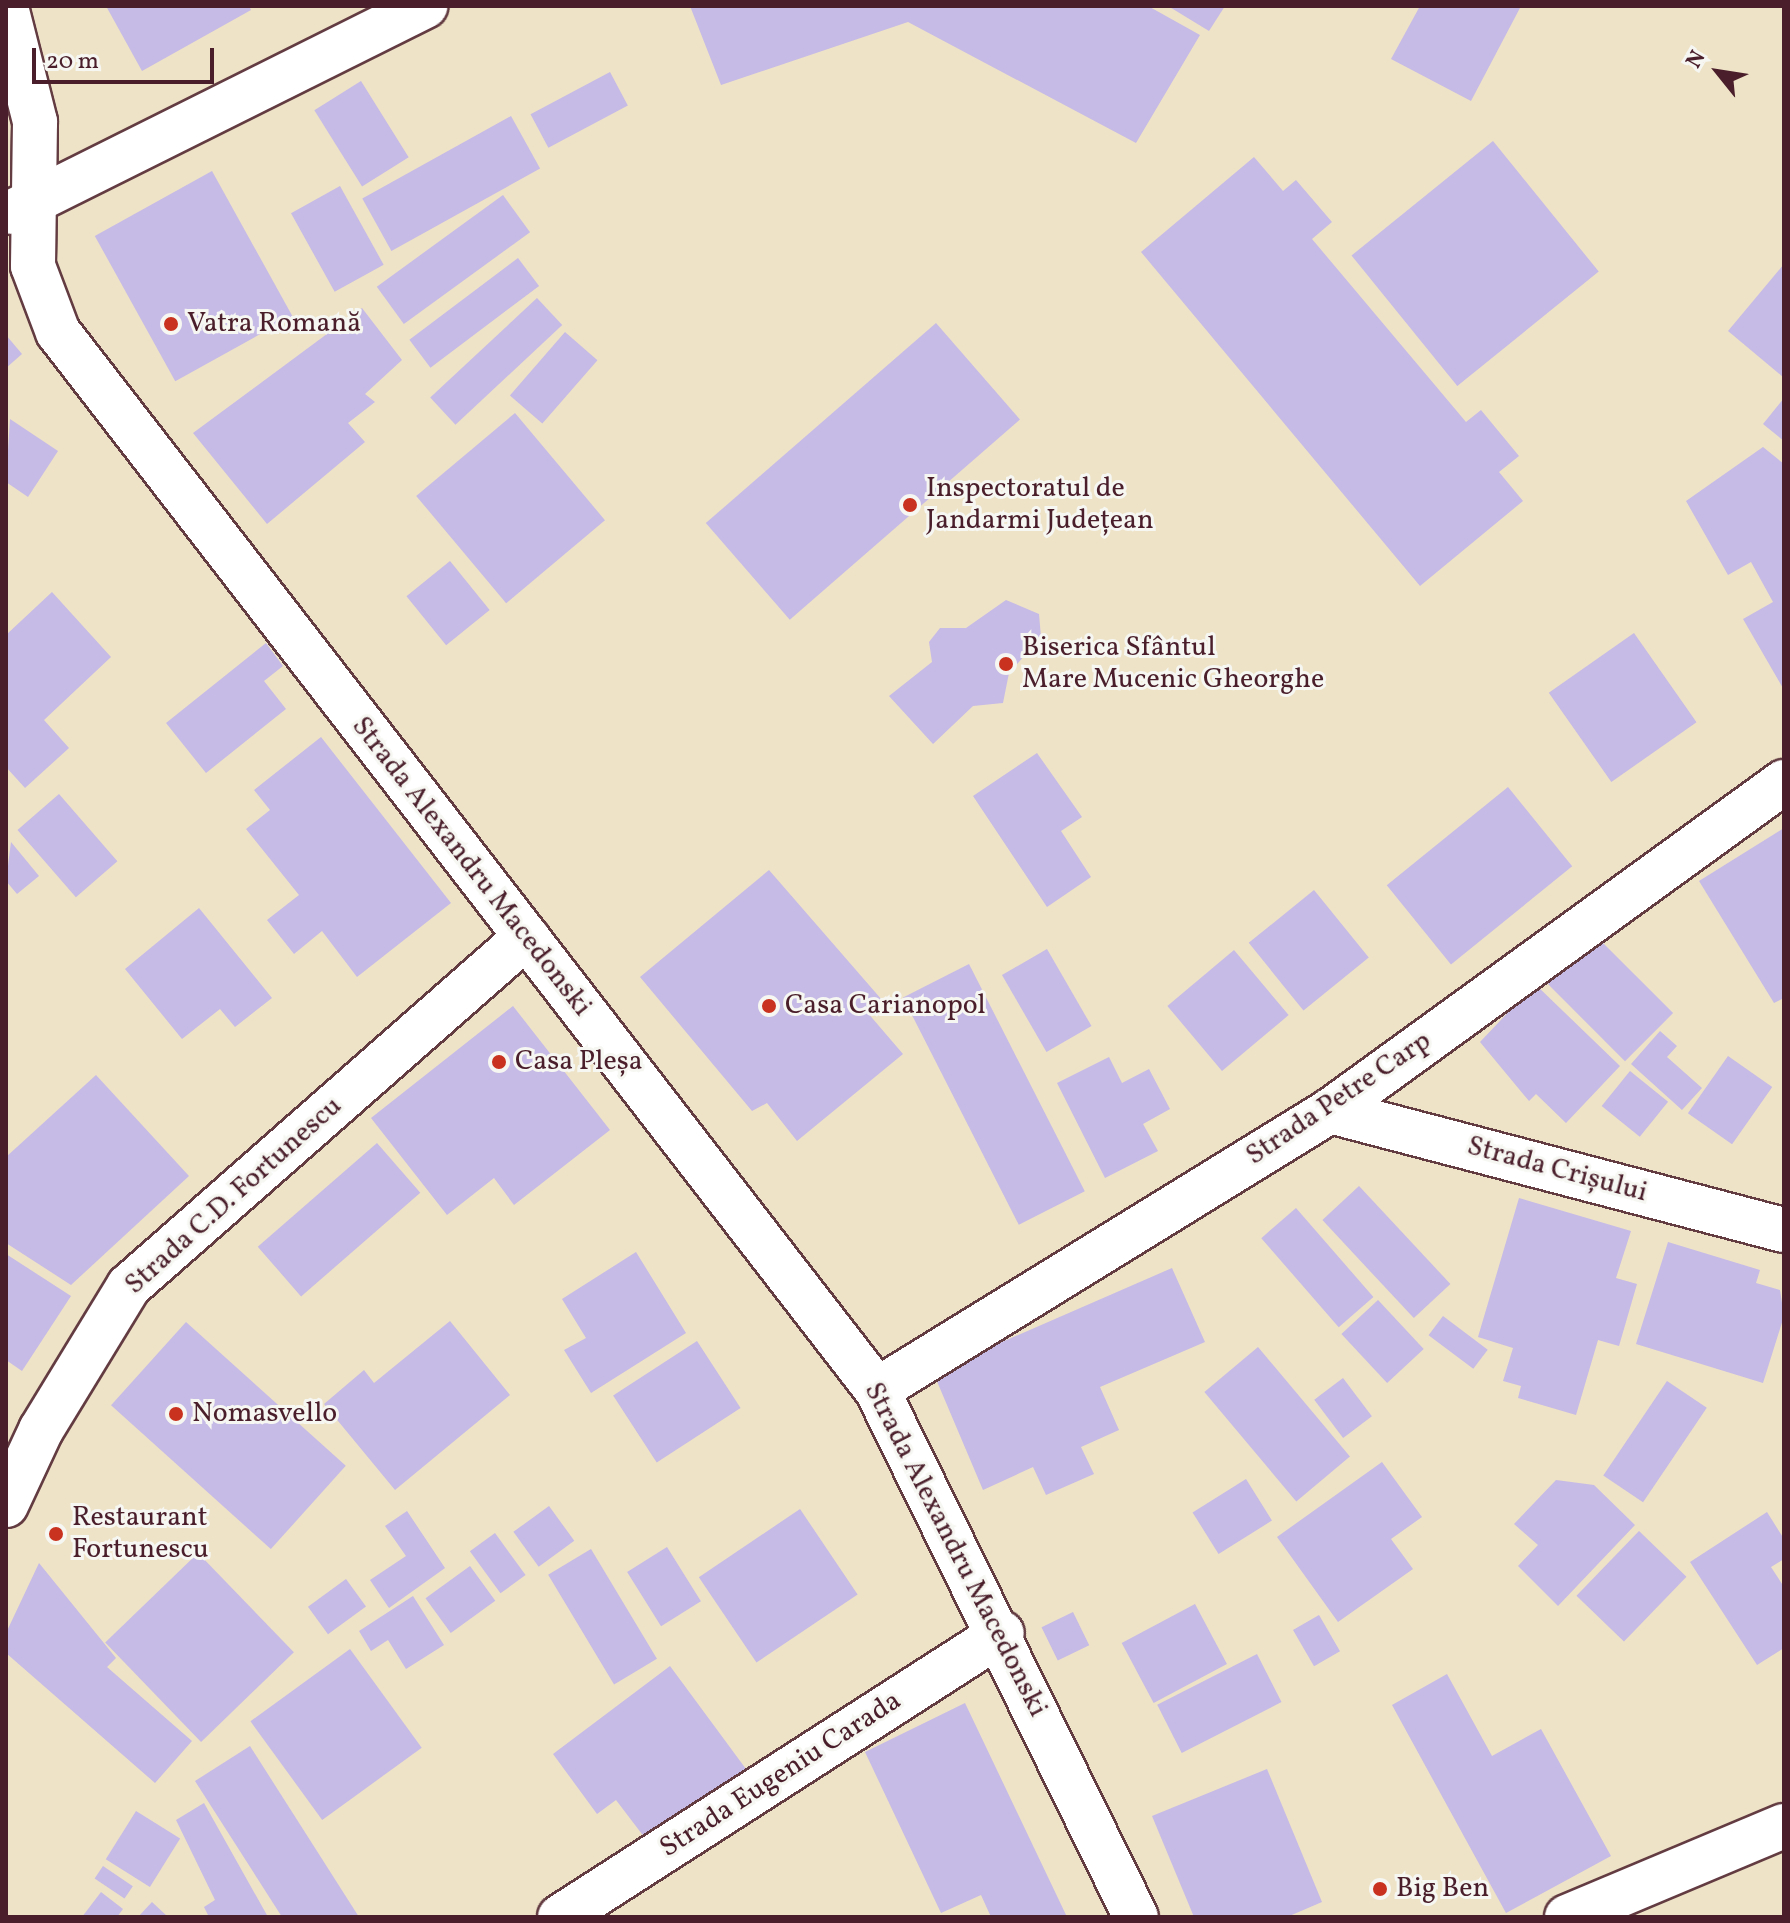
<!DOCTYPE html>
<meta charset="utf-8">
<style>
body{margin:0}
#map{position:relative;width:1790px;height:1923px;overflow:hidden;background:#eee3c7;font-family:Vollkorn,serif}
div>[style]{position:absolute}
[style*='--x']{left:calc(var(--x)*1px);top:calc(var(--y)*1px);width:calc(var(--w)*1px);rotate:calc(var(--a)*1deg)}
.building>*{inset:0;background:#c6bae6;transform-origin:0 0}
.roads{filter:drop-shadow(2px 0 #633c42) drop-shadow(-2px 0 #633c42) drop-shadow(0 2px #633c42) drop-shadow(0 -2px #633c42)}
.minor>*{height:44px;margin:-22px;padding:0 22px;transform-origin:22px;border-radius:22px;background:#fff}
.dots>*{width:22px;height:22px;translate:-50% -50%;box-sizing:border-box;border:4px solid #f6f6f2;border-radius:50%}
span{translate:-50% -50%;white-space:nowrap;text-align:center;line-height:1.15;-webkit-text-stroke:6px #f6f6f2;paint-order:stroke}
.poi-label{font-size:28px;color:#4a1f2b}
.left{translate:0 -50%;text-align:left}
.street-label{font-size:28px;color:#4a1f2b}
.frame{position:absolute;inset:0;border:8px solid #4a1f2b;pointer-events:none}
.north{position:absolute;left:1678px;top:32px;width:80px;height:80px;-webkit-text-stroke:6px #f6f6f2;paint-order:stroke;rotate:300deg;font-size:22px;font-weight:700;line-height:32px;text-align:center;color:#4a1f2b}
.north::after{content:'';display:block;margin:auto;width:28px;height:36px;background:#4a1f2b;clip-path:polygon(50% 0,100% 100%,50% 72%,0 100%)}
.scale{position:absolute;left:32px;top:48px;width:182px;height:36px;box-sizing:border-box;border:4px solid #4a1f2b;border-top:0;padding-left:10px;font-size:24px;line-height:28px;white-space:nowrap;color:#4a1f2b;-webkit-text-stroke:6px #f6f6f2;paint-order:stroke}
</style>
<div id="map">
<div class="building">
<div style="clip-path:polygon(106px 6px,249px 6px,251px 10px,142px 71px)"></div>
<div style="clip-path:polygon(690px 6px,1148px 6px,1200px 35px,1136px 143px,908px 22px,721px 85px)"></div>
<div style="clip-path:polygon(1168px 6px,1225px 6px,1209px 31px)"></div>
<div style="clip-path:polygon(1420px 6px,1521px 6px,1471px 101px,1391px 59px)"></div>
<div style="left:610px;top:72px;width:38px;height:90px;rotate:62deg"></div>
<div style="left:361px;top:81px;width:90px;height:55px;rotate:58deg"></div>
<div style="left:511px;top:116px;width:60px;height:170px;rotate:61deg"></div>
<div style="left:1493px;top:141px;width:168px;height:182px;rotate:51deg"></div>
<div style="clip-path:polygon(1254px 157px,1283px 191px,1296px 180px,1332px 222px,1312px 239px,1466px 422px,1481px 410px,1519px 456px,1499px 472px,1523px 501px,1420px 586px,1141px 252px)"></div>
<div style="left:212px;top:171px;width:166px;height:134px;rotate:61deg"></div>
<div style="left:340px;top:186px;width:90px;height:56px;rotate:61deg"></div>
<div style="left:503px;top:195px;width:46px;height:156px;rotate:54deg"></div>
<div style="left:518px;top:258px;width:35px;height:136px;rotate:53deg"></div>
<div style="clip-path:polygon(1784px 264px,1784px 376px,1783px 377px,1728px 331px)"></div>
<div style="left:537px;top:298px;width:37px;height:146px;rotate:47deg"></div>
<div style="clip-path:polygon(362px 308px,402px 360px,365px 394px,375px 402px,348px 423px,365px 442px,267px 524px,193px 433px)"></div>
<div style="left:936px;top:323px;width:128px;height:305px;rotate:49deg"></div>
<div style="left:565px;top:332px;width:43px;height:84px;rotate:41deg"></div>
<div style="clip-path:polygon(6px 335px,22px 354px,6px 368px)"></div>
<div style="clip-path:polygon(1784px 398px,1784px 441px,1763px 424px)"></div>
<div style="left:515px;top:413px;width:140px;height:129px;rotate:50deg"></div>
<div style="clip-path:polygon(10px 419px,58px 451px,28px 497px,6px 482px)"></div>
<div style="clip-path:polygon(1763px 447px,1784px 464px,1784px 690px,1743px 619px,1773px 602px,1751px 562px,1728px 575px,1686px 501px)"></div>
<div style="left:450px;top:561px;width:63px;height:56px;rotate:51deg"></div>
<div style="clip-path:polygon(52px 592px,111px 657px,44px 720px,69px 748px,25px 788px,6px 767px,6px 635px)"></div>
<div style="clip-path:polygon(1006px 600px,1039px 614px,1041px 637px,1009px 673px,1003px 703px,973px 706px,933px 744px,889px 696px,932px 662px,929px 642px,940px 628px,966px 628px)"></div>
<div style="left:1634px;top:633px;width:109px;height:104px;rotate:55deg"></div>
<div style="clip-path:polygon(266px 643px,283px 666px,264px 681px,286px 709px,206px 773px,166px 723px)"></div>
<div style="clip-path:polygon(321px 737px,451px 903px,357px 977px,322px 931px,294px 954px,267px 920px,299px 895px,246px 829px,270px 810px,254px 790px)"></div>
<div style="clip-path:polygon(1037px 753px,1082px 817px,1061px 831px,1091px 877px,1047px 907px,973px 796px)"></div>
<div style="left:1508px;top:787px;width:102px;height:156px;rotate:51deg"></div>
<div style="left:59px;top:794px;width:89px;height:55px;rotate:49deg"></div>
<div style="clip-path:polygon(1784px 828px,1784px 998px,1774px 1003px,1699px 881px)"></div>
<div style="clip-path:polygon(11px 842px,39px 876px,17px 894px,6px 881px)"></div>
<div style="clip-path:polygon(769px 870px,882px 1000px,867px 1012px,903px 1054px,797px 1141px,767px 1103px,752px 1111px,640px 977px)"></div>
<div style="left:1314px;top:890px;width:87px;height:84px;rotate:51deg"></div>
<div style="clip-path:polygon(199px 908px,272px 998px,235px 1027px,220px 1009px,182px 1039px,125px 969px)"></div>
<div style="left:1596px;top:936px;width:109px;height:68px;rotate:45deg"></div>
<div style="left:1047px;top:949px;width:89px;height:52px;rotate:60deg"></div>
<div style="left:1234px;top:950px;width:85px;height:87px;rotate:50deg"></div>
<div style="left:969px;top:964px;width:255px;height:74px;rotate:63deg"></div>
<div style="clip-path:polygon(1535px 984px,1620px 1066px,1566px 1123px,1536px 1094px,1529px 1101px,1480px 1042px)"></div>
<div style="clip-path:polygon(513px 1006px,610px 1130px,514px 1205px,494px 1178px,447px 1215px,371px 1118px)"></div>
<div style="clip-path:polygon(1660px 1031px,1677px 1046px,1667px 1057px,1702px 1088px,1682px 1110px,1631px 1064px)"></div>
<div style="left:1728px;top:1056px;width:54px;height:70px;rotate:35deg"></div>
<div style="clip-path:polygon(1109px 1057px,1122px 1083px,1149px 1069px,1170px 1109px,1143px 1124px,1158px 1151px,1105px 1178px,1057px 1083px)"></div>
<div style="left:1630px;top:1071px;width:49px;height:45px;rotate:39deg"></div>
<div style="clip-path:polygon(96px 1075px,189px 1176px,71px 1285px,6px 1243px,6px 1157px)"></div>
<div style="left:377px;top:1143px;width:66px;height:158px;rotate:49deg"></div>
<div style="left:1359px;top:1186px;width:134px;height:50px;rotate:47deg"></div>
<div style="clip-path:polygon(1519px 1198px,1631px 1231px,1616px 1278px,1637px 1284px,1619px 1346px,1598px 1340px,1576px 1415px,1518px 1398px,1521px 1386px,1503px 1381px,1513px 1348px,1478px 1337px)"></div>
<div style="left:1296px;top:1208px;width:118px;height:46px;rotate:49deg"></div>
<div style="clip-path:polygon(1668px 1242px,1760px 1270px,1756px 1283px,1780px 1290px,1784px 1316px,1763px 1383px,1636px 1344px)"></div>
<div style="clip-path:polygon(636px 1252px,686px 1333px,591px 1393px,564px 1350px,586px 1338px,562px 1299px)"></div>
<div style="clip-path:polygon(6px 1254px,71px 1296px,22px 1371px,6px 1360px)"></div>
<div style="clip-path:polygon(1172px 1268px,1205px 1342px,1100px 1387px,1119px 1430px,1081px 1447px,1094px 1474px,1046px 1495px,1033px 1467px,983px 1490px,933px 1372px)"></div>
<div style="left:1378px;top:1300px;width:67px;height:50px;rotate:47deg"></div>
<div style="left:1443px;top:1316px;width:56px;height:24px;rotate:37deg"></div>
<div style="clip-path:polygon(450px 1321px,510px 1395px,395px 1490px,324px 1404px,364px 1370px,374px 1383px)"></div>
<div style="left:186px;top:1322px;width:215px;height:112px;rotate:42deg"></div>
<div style="left:697px;top:1341px;width:80px;height:100px;rotate:57deg"></div>
<div style="left:1258px;top:1347px;width:143px;height:70px;rotate:50deg"></div>
<div style="left:1343px;top:1378px;width:48px;height:36px;rotate:53deg"></div>
<div style="left:1667px;top:1381px;width:48px;height:114px;rotate:34deg"></div>
<div style="clip-path:polygon(1382px 1462px,1422px 1517px,1391px 1539px,1413px 1569px,1338px 1622px,1277px 1537px)"></div>
<div style="left:1246px;top:1479px;width:49px;height:63px;rotate:58deg"></div>
<div style="clip-path:polygon(1556px 1480px,1594px 1485px,1635px 1525px,1558px 1606px,1518px 1566px,1538px 1545px,1514px 1524px)"></div>
<div style="left:549px;top:1506px;width:43px;height:44px;rotate:54deg"></div>
<div style="left:800px;top:1509px;width:103px;height:122px;rotate:56deg"></div>
<div style="clip-path:polygon(407px 1511px,445px 1568px,389px 1608px,370px 1580px,406px 1556px,385px 1526px)"></div>
<div style="clip-path:polygon(1767px 1512px,1784px 1539px,1784px 1559px,1771px 1567px,1784px 1587px,1784px 1648px,1757px 1665px,1690px 1562px)"></div>
<div style="left:1639px;top:1531px;width:66px;height:90px;rotate:44deg"></div>
<div style="left:495px;top:1533px;width:52px;height:31px;rotate:54deg"></div>
<div style="left:667px;top:1547px;width:64px;height:47px;rotate:58deg"></div>
<div style="left:591px;top:1549px;width:128px;height:50px;rotate:59deg"></div>
<div style="left:198px;top:1553px;width:138px;height:129px;rotate:46deg"></div>
<div style="clip-path:polygon(39px 1563px,116px 1658px,107px 1667px,192px 1741px,155px 1783px,6px 1653px,6px 1633px)"></div>
<div style="left:470px;top:1566px;width:43px;height:55px;rotate:54deg"></div>
<div style="left:346px;top:1579px;width:34px;height:47px;rotate:54deg"></div>
<div style="clip-path:polygon(413px 1596px,444px 1645px,406px 1669px,388px 1640px,371px 1651px,359px 1631px)"></div>
<div style="left:1195px;top:1604px;width:68px;height:83px;rotate:62deg"></div>
<div style="left:1073px;top:1612px;width:37px;height:35px;rotate:64deg"></div>
<div style="left:1319px;top:1615px;width:42px;height:30px;rotate:60deg"></div>
<div style="left:350px;top:1649px;width:122px;height:123px;rotate:54deg"></div>
<div style="left:1257px;top:1654px;width:54px;height:112px;rotate:63deg"></div>
<div style="clip-path:polygon(670px 1666px,746px 1769px,648px 1842px,616px 1800px,597px 1814px,553px 1754px)"></div>
<div style="clip-path:polygon(1447px 1674px,1492px 1756px,1541px 1729px,1611px 1856px,1506px 1913px,1392px 1705px)"></div>
<div style="clip-path:polygon(965px 1703px,1067px 1917px,991px 1917px,981px 1895px,941px 1913px,865px 1752px)"></div>
<div style="clip-path:polygon(250px 1746px,359px 1917px,282px 1917px,195px 1781px)"></div>
<div style="clip-path:polygon(1267px 1769px,1322px 1902px,1287px 1917px,1194px 1917px,1152px 1816px)"></div>
<div style="clip-path:polygon(204px 1803px,268px 1917px,209px 1917px,204px 1907px,215px 1900px,176px 1820px)"></div>
<div style="left:136px;top:1811px;width:52px;height:57px;rotate:32deg"></div>
<div style="left:103px;top:1866px;width:36px;height:15px;rotate:34deg"></div>
<div style="clip-path:polygon(101px 1892px,123px 1909px,117px 1917px,82px 1917px)"></div>
<div style="clip-path:polygon(152px 1902px,168px 1917px,138px 1917px)"></div>
</div>
<div class="roads">
<div class="minor">
<div style="--x:6;--y:7;--w:119;--a:75.8"></div>
<div style="--x:35;--y:122;--w:144;--a:90.8"></div>
<div style="--x:33;--y:266;--w:71;--a:69.3"></div>
<div style="--x:58;--y:332;--w:1338;--a:52.26"></div>
<div style="--x:877;--y:1390;--w:587;--a:63.83"></div>
<div style="--x:12;--y:212;--w:462;--a:-26.5"></div>
<div style="--x:1330;--y:1111;--w:469;--a:14.7"></div>
<div style="--x:877;--y:1390;--w:532;--a:-31.63"></div>
<div style="--x:1330;--y:1111;--w:561;--a:-35.93"></div>
<div style="--x:6;--y:1505;--w:83;--a:-65"></div>
<div style="--x:41;--y:1430;--w:169;--a:-58.6"></div>
<div style="--x:129;--y:1286;--w:529;--a:-41.32"></div>
<div style="--x:560;--y:1917;--w:525;--a:-32.72"></div>
<div style="--x:1567;--y:1917;--w:235;--a:-22.8"></div>
</div>
</div>
<div class="dots">
<div style="left:171px;top:324px;background:#c8321e"></div>
<div style="left:910px;top:505px;background:#c8321e"></div>
<div style="left:1006px;top:664px;background:#c8321e"></div>
<div style="left:769px;top:1006px;background:#c8321e"></div>
<div style="left:499px;top:1062px;background:#c8321e"></div>
<div style="left:176px;top:1414px;background:#c8321e"></div>
<div style="left:56px;top:1534px;background:#c8321e"></div>
<div style="left:1380px;top:1889px;background:#c8321e"></div>
</div>
<div class="poi-label">
<span class="left" style="left:187px;top:324px">Vatra Romană</span>
<span class="left" style="left:926px;top:505px">Inspectoratul de<br>Jandarmi Județean</span>
<span class="left" style="left:1022px;top:664px">Biserica Sfântul<br>Mare Mucenic Gheorghe</span>
<span class="left" style="left:785px;top:1006px">Casa Carianopol</span>
<span class="left" style="left:515px;top:1062px">Casa Pleșa</span>
<span class="left" style="left:192px;top:1414px">Nomasvello</span>
<span class="left" style="left:72px;top:1534px">Restaurant<br>Fortunescu</span>
<span class="left" style="left:1396px;top:1889px">Big Ben</span>
</div>
<div class="street-label">
<span style="left:471px;top:867px;rotate:52deg">Strada Alexandru Macedonski</span>
<span style="left:1339px;top:1099px;rotate:-34deg">Strada Petre Carp</span>
<span style="left:1557px;top:1170px;rotate:15deg">Strada Crișului</span>
<span style="left:234px;top:1196px;rotate:-42deg">Strada C.D. Fortunescu</span>
<span style="left:955px;top:1550px;rotate:63deg">Strada Alexandru Macedonski</span>
<span style="left:781px;top:1775px;rotate:-33deg">Strada Eugeniu Carada</span>
</div>
<div class="frame"></div>
<div class="north">N</div>
<div class="scale">20 m</div>
</div>
